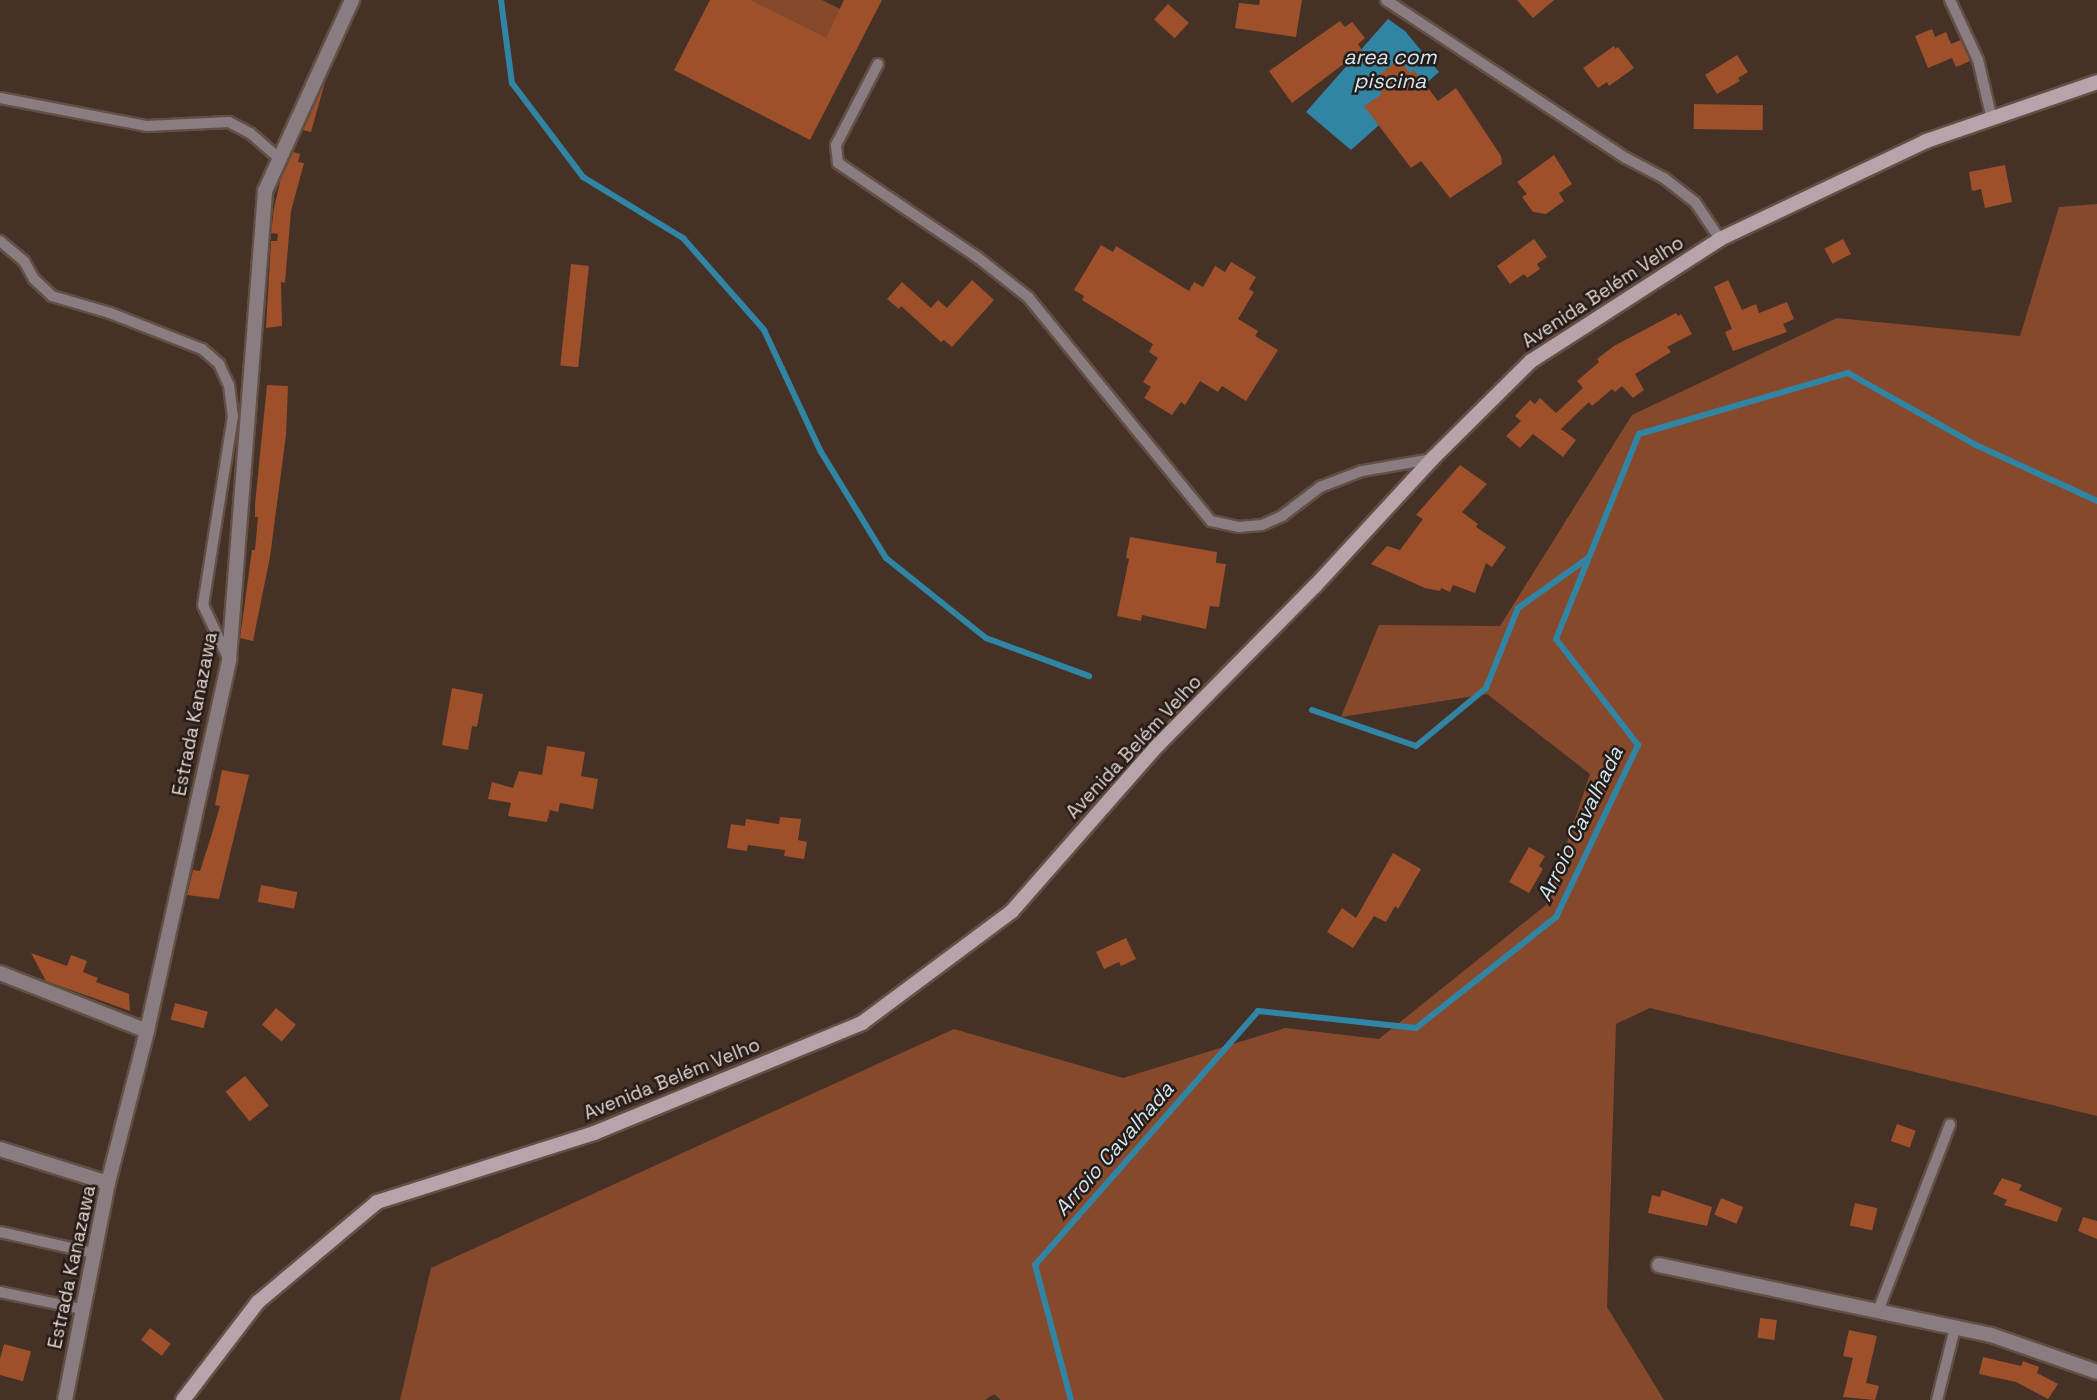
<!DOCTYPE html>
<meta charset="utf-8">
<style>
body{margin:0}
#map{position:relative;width:2097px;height:1400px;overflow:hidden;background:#463127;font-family:"Space Grotesk",sans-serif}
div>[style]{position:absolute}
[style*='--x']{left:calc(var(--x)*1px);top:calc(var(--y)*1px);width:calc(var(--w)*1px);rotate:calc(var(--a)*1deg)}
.green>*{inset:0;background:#87492b}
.water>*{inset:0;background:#3185a4}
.stream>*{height:6px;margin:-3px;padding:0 3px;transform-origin:3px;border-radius:3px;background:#3185a4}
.building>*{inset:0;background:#9d5029;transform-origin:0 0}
.roads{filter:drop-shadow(2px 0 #624f45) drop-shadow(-2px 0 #624f45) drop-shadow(0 2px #624f45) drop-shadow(0 -2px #624f45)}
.service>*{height:10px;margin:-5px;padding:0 5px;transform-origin:5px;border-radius:5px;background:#897d81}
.minor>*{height:14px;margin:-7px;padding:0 7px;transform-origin:7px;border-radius:7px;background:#897d81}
.secondary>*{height:14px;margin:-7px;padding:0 7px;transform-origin:7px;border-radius:7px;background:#b7a4ab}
span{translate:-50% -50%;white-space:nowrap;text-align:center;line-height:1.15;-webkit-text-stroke:5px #251b17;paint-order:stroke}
.street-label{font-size:19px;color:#e4d6cf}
.water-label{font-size:21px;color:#cfe6f1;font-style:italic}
</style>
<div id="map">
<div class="green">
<div style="clip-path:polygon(751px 0,822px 0,840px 9px,826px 37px)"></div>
<div style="clip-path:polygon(2097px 204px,2097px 1116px,1650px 1008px,1616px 1024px,1607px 1307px,1664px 1400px,1001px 1400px,994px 1394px,985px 1400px,400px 1400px,431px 1268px,954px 1029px,1123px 1078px,1285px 1028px,1379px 1039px,1546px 905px,1590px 774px,1487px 694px,1341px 717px,1379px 625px,1500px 626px,1632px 415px,1837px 318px,2020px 336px,2059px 207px)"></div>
</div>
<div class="water">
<div style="clip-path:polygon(1388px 19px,1405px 31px,1439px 72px,1351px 150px,1306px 112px)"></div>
</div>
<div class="stream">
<div style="--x:501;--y:0;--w:84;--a:82.5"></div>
<div style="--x:512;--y:83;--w:118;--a:52.9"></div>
<div style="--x:583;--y:177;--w:117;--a:31.4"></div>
<div style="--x:683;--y:238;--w:123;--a:48.6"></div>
<div style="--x:764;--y:330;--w:135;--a:65"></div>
<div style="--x:821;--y:452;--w:124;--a:58.5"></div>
<div style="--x:886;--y:558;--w:128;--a:38.7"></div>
<div style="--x:986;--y:638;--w:110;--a:20.3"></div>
<div style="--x:1312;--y:710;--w:110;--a:19.1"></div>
<div style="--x:1416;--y:746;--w:91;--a:-39.6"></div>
<div style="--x:1486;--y:688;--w:86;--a:-68.2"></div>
<div style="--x:1518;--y:608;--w:86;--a:-35.5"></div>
<div style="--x:1071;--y:1400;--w:140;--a:-104.9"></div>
<div style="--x:1035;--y:1265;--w:338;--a:-48.7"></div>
<div style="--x:1258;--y:1011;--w:159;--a:6.1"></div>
<div style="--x:1416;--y:1028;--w:179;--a:-38.4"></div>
<div style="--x:1556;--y:917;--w:191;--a:-64.5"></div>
<div style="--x:1638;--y:745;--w:134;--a:-127.7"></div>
<div style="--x:1556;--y:639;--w:221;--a:-68"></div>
<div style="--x:1639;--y:434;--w:218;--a:-16.3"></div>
<div style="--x:1848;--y:373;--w:147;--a:29.4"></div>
<div style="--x:1976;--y:445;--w:133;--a:24.8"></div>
</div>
<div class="building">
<div style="clip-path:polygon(710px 0,751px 0,826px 37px,844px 0,882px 0,810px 140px,674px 70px)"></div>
<div style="clip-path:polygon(1260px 0,1302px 0,1296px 37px,1235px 28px,1239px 3px,1259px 5px)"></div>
<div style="clip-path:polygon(1517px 0,1554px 0,1533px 18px)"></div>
<div style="left:1168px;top:4px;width:28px;height:21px;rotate:42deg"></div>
<div style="clip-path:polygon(1340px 21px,1345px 27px,1352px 22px,1365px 38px,1358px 44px,1362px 50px,1292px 103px,1269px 71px)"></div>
<div style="clip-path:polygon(1932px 29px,1935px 37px,1946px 32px,1951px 44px,1961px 40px,1970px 61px,1956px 67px,1952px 58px,1928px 68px,1915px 36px)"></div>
<div style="clip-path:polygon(1614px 46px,1615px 49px,1618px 47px,1634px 68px,1609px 86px,1607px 82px,1598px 88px,1583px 68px)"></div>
<div style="clip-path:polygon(1737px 55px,1748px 72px,1738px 78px,1740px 81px,1717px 94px,1705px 75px)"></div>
<div style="clip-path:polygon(1400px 59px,1410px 73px,1414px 70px,1438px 101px,1456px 88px,1501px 156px,1502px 164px,1450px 198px,1421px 161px,1411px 168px,1364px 106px,1382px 94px,1372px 80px)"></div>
<div style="clip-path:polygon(325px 82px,311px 132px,303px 130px)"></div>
<div style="left:1694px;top:104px;width:69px;height:25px;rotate:1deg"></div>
<div style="clip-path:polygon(293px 152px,300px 154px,298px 162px,304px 163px,291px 211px,285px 283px,281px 282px,282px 326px,266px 328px,271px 241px,277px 241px,278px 234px,271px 233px,274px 208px,281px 178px)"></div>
<div style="clip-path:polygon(1554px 155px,1572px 184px,1559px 193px,1564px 201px,1546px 214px,1533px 212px,1522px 197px,1527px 194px,1517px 182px)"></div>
<div style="clip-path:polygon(2005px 165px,2012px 202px,1985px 208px,1981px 189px,1972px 191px,1969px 172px)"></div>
<div style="clip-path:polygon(1534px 239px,1547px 257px,1537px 264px,1540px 269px,1527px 278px,1524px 274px,1510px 284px,1497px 266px)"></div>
<div style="left:1843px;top:239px;width:17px;height:21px;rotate:62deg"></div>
<div style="clip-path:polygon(1101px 245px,1113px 252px,1116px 246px,1189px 291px,1194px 282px,1203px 287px,1215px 266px,1225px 272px,1231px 262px,1256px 277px,1249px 289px,1254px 292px,1238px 319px,1258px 331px,1255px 336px,1278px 350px,1246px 401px,1222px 386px,1218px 392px,1200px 381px,1185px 405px,1181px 402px,1172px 415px,1144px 398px,1151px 387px,1143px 382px,1158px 358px,1149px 352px,1153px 344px,1082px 300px,1084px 296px,1074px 290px)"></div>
<div style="left:571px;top:264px;width:18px;height:102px;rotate:6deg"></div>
<div style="clip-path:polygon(972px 280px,994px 300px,952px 347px,944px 340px,941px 342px,901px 306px,899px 309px,887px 299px,902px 282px,931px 308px,938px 300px,947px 308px)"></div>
<div style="clip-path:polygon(1728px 280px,1742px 310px,1756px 304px,1759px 313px,1787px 302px,1794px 319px,1783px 324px,1787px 332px,1733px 351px,1725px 332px,1732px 329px,1714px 287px)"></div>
<div style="clip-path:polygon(1676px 313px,1678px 316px,1681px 314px,1692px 334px,1667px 347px,1671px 352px,1635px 374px,1644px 390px,1633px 398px,1622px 386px,1615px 392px,1612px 389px,1592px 406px,1589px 402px,1561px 429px,1576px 440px,1563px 457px,1533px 434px,1520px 448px,1506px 436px,1521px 421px,1515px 416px,1530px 400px,1535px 404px,1540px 398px,1556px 413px,1583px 388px,1577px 381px,1599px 362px,1597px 359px,1614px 346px)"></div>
<div style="clip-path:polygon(267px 385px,288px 386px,286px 435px,270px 557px,253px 641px,240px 638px,252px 550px,255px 550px,258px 517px,255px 517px,255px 504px)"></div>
<div style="clip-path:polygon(1460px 465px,1487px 484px,1462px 512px,1478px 524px,1476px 527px,1506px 547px,1492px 567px,1486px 563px,1475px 593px,1453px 585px,1450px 592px,1441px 588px,1440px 591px,1425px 588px,1371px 564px,1387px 546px,1400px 550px,1423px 519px,1416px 515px)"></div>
<div style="clip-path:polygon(1130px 537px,1217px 552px,1216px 563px,1226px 564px,1219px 607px,1210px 606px,1206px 629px,1142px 615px,1141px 621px,1117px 616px,1129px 559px,1126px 558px)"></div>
<div style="clip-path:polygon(452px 688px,483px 694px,477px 727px,472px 726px,468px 750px,442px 745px)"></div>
<div style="clip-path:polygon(547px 746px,585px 752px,581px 776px,598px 779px,593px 809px,560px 803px,558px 812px,550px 810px,547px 822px,508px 816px,511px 803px,488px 799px,492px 782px,513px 788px,519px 771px,542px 775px)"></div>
<div style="clip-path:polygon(222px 770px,249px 775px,219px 899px,187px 895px,193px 870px,200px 871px,211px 837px,220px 806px,215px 805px)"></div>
<div style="clip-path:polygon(780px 817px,801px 819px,798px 840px,807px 842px,804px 859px,784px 856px,785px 850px,748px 845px,747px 851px,727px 848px,731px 824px,745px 826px,746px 819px,779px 824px)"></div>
<div style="clip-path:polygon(1529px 847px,1545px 856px,1539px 866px,1543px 869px,1529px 893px,1509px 882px)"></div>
<div style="clip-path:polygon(1393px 853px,1421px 869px,1398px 909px,1395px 906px,1386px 922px,1374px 916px,1353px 948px,1327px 932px,1342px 908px,1356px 918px)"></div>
<div style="left:261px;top:885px;width:37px;height:17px;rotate:11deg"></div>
<div style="clip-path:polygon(1126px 938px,1136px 959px,1121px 966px,1119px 962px,1104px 969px,1096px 952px)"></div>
<div style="clip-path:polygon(31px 953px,67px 966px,71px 955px,87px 961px,83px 972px,98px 978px,96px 982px,129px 994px,130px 1011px,46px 981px)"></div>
<div style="left:175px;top:1003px;width:34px;height:17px;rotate:15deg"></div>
<div style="left:276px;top:1008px;width:26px;height:22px;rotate:40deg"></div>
<div style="left:245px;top:1076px;width:38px;height:25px;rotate:51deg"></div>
<div style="left:1897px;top:1124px;width:20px;height:18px;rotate:20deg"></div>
<div style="clip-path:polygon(2002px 1178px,2022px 1185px,2019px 1190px,2062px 1208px,2057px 1222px,2004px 1205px,2007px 1200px,1993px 1194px)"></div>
<div style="clip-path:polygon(1662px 1190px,1712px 1207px,1707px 1226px,1648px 1213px,1652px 1195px,1660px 1197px)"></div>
<div style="left:1721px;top:1198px;width:24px;height:18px;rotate:22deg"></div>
<div style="left:1855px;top:1203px;width:23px;height:23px;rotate:13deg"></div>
<div style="clip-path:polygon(2083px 1217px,2097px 1221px,2097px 1239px,2078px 1231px)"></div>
<div style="left:1760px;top:1318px;width:17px;height:20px;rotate:7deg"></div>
<div style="left:150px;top:1328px;width:26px;height:15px;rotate:37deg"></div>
<div style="clip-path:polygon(1849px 1330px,1877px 1336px,1866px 1383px,1879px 1386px,1875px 1400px,1843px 1397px,1853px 1358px,1843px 1356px)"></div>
<div style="left:4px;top:1344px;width:28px;height:31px;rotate:15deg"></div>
<div style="clip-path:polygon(1983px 1357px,2021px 1366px,2023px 1361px,2039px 1367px,2037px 1373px,2058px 1384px,2048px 1399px,2016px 1382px,1979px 1374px)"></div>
</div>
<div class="roads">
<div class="service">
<div style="--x:1386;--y:0;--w:287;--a:33.4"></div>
<div style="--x:1626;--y:158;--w:43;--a:27.8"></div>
<div style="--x:1664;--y:178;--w:39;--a:38"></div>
<div style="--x:1695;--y:202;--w:45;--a:56"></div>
<div style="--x:1950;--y:0;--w:66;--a:65"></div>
<div style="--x:1978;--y:60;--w:61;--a:76.7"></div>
<div style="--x:878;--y:64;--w:91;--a:117.4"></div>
<div style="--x:836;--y:145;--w:18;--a:84"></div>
<div style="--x:838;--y:163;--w:168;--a:34.1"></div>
<div style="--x:977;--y:257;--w:65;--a:38.1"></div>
<div style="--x:1028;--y:297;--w:289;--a:50.8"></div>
<div style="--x:1211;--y:521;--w:29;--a:12"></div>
<div style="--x:1239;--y:527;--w:23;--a:-5"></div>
<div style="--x:1262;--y:525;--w:22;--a:-24"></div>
<div style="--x:1282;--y:516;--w:48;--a:-37.3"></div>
<div style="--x:1320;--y:487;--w:45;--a:-20.9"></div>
<div style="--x:1362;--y:471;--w:71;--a:-9.7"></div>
<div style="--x:0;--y:98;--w:150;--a:10.8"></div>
<div style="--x:147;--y:126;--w:82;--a:-2.8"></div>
<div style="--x:229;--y:122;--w:24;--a:28"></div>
<div style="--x:250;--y:133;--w:37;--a:41"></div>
<div style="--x:0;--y:241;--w:31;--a:40"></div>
<div style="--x:24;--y:261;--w:21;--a:61"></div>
<div style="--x:34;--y:279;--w:25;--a:43"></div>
<div style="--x:52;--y:296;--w:60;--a:16.3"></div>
<div style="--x:110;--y:313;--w:99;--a:21.4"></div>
<div style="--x:202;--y:349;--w:23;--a:41"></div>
<div style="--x:219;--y:364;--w:23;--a:65"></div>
<div style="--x:229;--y:385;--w:31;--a:83"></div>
<div style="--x:233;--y:416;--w:191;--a:99"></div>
<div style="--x:203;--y:605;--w:61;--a:64.7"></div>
<div style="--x:0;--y:1232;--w:95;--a:12.7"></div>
<div style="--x:0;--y:1292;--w:84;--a:11.7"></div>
<div style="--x:1878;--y:1311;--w:200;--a:-68.9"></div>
<div style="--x:1937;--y:1400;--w:74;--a:-76"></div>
</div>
<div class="minor">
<div style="--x:0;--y:973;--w:158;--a:21.5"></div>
<div style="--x:0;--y:1149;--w:113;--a:17.5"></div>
<div style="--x:1659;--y:1265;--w:339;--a:11.9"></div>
<div style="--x:1991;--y:1335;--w:112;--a:19.2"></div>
<div style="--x:65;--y:1400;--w:221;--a:-78.8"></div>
<div style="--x:108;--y:1183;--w:157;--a:-75.6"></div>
<div style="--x:147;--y:1031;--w:380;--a:-77.5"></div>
<div style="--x:229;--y:660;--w:470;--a:-85.6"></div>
<div style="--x:265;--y:191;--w:210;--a:-65.5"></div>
</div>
<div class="secondary">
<div style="--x:183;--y:1400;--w:123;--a:-52.6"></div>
<div style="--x:258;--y:1302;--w:155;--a:-40"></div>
<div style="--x:377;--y:1202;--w:228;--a:-17.6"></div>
<div style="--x:594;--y:1133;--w:290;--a:-22.3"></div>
<div style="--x:862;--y:1023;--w:187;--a:-36.7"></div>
<div style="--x:1012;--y:911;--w:221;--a:-48.7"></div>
<div style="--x:1158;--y:745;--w:223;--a:-45.4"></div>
<div style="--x:1315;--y:586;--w:173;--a:-47.3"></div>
<div style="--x:1432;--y:459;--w:139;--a:-44.7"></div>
<div style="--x:1531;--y:361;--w:225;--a:-32.8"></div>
<div style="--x:1720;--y:239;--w:228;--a:-25.4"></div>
<div style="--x:1926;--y:141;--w:181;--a:-19"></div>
</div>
</div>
<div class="street-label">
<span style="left:1603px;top:292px;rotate:-33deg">Avenida Belém Velho</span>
<span style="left:195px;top:714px;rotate:-79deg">Estrada Kanazawa</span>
<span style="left:1134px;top:747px;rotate:-47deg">Avenida Belém Velho</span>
<span style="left:672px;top:1079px;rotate:-22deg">Avenida Belém Velho</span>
<span style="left:72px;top:1267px;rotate:-78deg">Estrada Kanazawa</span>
</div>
<div class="water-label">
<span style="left:1390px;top:69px">area com<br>piscina</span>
<span style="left:1580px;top:824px;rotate:-64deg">Arroio Cavalhada</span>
<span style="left:1114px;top:1149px;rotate:-49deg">Arroio Cavalhada</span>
</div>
</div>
